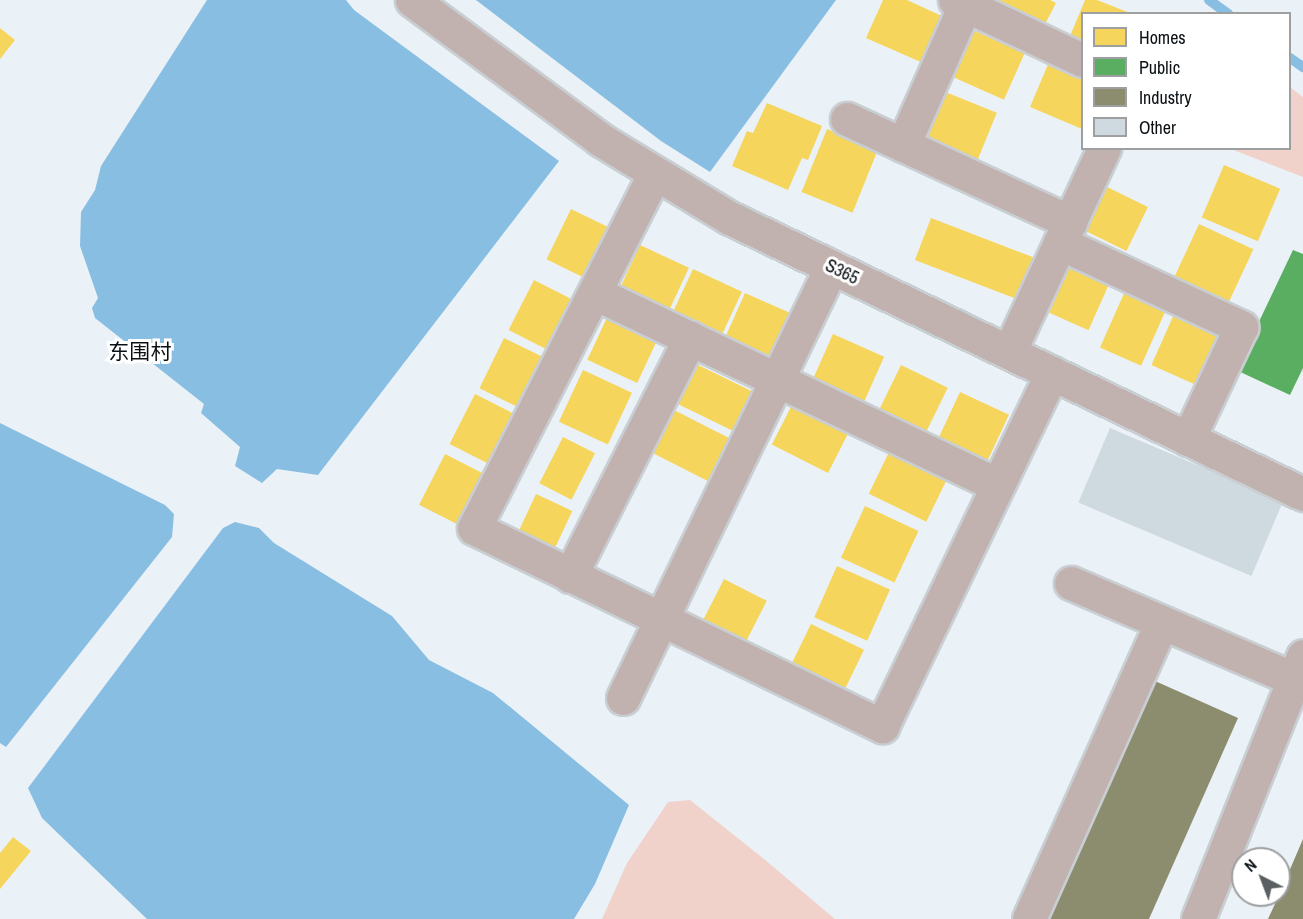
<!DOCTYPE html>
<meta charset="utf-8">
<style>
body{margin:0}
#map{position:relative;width:1303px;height:919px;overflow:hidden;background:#ebf2f7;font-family:"Archivo Narrow","Noto Sans SC",sans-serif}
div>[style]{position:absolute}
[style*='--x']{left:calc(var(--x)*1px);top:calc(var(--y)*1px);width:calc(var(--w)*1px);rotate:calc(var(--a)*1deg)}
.green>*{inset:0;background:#f0d2cb}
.water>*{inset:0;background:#89bee3}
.homes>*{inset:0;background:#f6d55c;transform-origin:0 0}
.public>*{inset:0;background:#5aae61}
.industry>*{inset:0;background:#8c8c6e}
.stream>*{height:10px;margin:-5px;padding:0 5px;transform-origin:5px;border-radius:5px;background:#89bee3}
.building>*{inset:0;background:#ced9e0;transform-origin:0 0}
.roads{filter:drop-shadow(2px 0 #c8ced2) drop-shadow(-2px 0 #c8ced2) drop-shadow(0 2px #c8ced2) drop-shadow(0 -2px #c8ced2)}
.minor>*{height:33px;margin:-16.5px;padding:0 16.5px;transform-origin:16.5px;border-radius:16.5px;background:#c2b2af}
span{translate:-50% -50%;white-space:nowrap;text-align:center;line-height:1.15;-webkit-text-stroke:6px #fff;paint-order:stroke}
.street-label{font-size:18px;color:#0a1014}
.quarter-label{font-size:21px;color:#0a1014}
.legend{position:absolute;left:1081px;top:12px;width:210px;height:138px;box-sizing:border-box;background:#fff;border:2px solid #9d9fa1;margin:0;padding:8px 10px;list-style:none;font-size:18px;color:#0a1014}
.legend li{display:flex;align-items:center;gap:12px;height:30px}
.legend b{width:30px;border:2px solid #9d9fa1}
.north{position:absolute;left:1231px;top:847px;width:60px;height:60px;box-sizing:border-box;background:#fff;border:2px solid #9d9fa1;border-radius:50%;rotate:318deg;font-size:16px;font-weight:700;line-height:24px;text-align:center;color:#0a1014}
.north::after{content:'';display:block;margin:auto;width:21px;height:27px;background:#595f63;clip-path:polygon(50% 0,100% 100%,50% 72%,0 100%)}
</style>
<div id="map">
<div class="green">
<div style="clip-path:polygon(1290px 87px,1303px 97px,1303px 177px,1231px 149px,1290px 148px)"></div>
<div style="clip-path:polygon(690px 800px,764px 859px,835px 919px,602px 919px,627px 863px,668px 802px)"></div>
</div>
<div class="water">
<div style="clip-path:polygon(207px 0,346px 0,354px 10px,559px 161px,318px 475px,277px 469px,262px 483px,235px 466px,240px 447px,201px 413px,204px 404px,95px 318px,92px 308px,98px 298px,80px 246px,81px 212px,95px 190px,101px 166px)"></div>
<div style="clip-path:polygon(476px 0,836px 0,710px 172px,661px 141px)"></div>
<div style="clip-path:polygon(0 423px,165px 505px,174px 514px,172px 537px,6px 747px,0 743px)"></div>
<div style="clip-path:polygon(235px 522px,259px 528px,274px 543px,392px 616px,429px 660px,493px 693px,629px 805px,595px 884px,574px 919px,147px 919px,42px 818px,28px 788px,223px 528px)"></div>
</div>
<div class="homes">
<div style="clip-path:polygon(883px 0,907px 0,944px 17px,923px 63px,866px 38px)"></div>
<div style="clip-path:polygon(986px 0,1050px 0,1056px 3px,1041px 32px)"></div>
<div style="clip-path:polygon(1085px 0,1097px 0,1130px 13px,1082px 14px,1082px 47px,1068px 41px)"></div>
<div style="clip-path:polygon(0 28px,15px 40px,0 59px)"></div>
<div style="left:968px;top:28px;width:62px;height:51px;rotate:24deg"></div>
<div style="clip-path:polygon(1049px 62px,1082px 76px,1082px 129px,1030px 107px)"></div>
<div style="left:943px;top:91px;width:58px;height:53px;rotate:22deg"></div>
<div style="clip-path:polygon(767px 103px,822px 126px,808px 160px,802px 158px,788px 190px,732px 166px,747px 131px,753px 133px)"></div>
<div style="left:827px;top:129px;width:55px;height:68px;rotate:22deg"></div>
<div style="left:1224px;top:165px;width:61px;height:57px;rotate:23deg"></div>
<div style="left:1103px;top:185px;width:50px;height:49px;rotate:26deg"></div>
<div style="left:571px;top:209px;width:52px;height:56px;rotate:26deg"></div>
<div style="left:931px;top:218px;width:111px;height:45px;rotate:21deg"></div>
<div style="left:1199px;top:224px;width:60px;height:63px;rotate:25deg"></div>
<div style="left:640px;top:245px;width:54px;height:57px;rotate:25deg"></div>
<div style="left:1074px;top:257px;width:43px;height:61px;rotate:24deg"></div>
<div style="left:693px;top:269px;width:54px;height:57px;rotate:25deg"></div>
<div style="left:534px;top:280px;width:53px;height:56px;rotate:27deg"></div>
<div style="left:1126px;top:289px;width:45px;height:64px;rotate:24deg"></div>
<div style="left:745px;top:293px;width:55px;height:57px;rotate:24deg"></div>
<div style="left:611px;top:309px;width:55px;height:56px;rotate:25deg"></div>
<div style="left:1175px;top:312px;width:51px;height:58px;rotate:24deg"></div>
<div style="left:833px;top:334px;width:56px;height:57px;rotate:24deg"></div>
<div style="left:504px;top:338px;width:52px;height:56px;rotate:26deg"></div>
<div style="left:696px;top:364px;width:64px;height:44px;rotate:26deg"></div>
<div style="left:901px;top:365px;width:52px;height:54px;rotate:26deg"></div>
<div style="left:583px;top:370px;width:54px;height:57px;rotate:25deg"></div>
<div style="left:960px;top:392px;width:54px;height:56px;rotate:25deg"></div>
<div style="left:475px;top:394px;width:51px;height:56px;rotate:27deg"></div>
<div style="left:795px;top:399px;width:63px;height:51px;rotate:27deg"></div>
<div style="left:674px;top:410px;width:65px;height:48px;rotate:27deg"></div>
<div style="left:563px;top:437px;width:36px;height:52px;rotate:27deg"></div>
<div style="left:892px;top:446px;width:64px;height:53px;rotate:26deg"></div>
<div style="left:445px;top:454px;width:51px;height:57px;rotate:27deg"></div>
<div style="left:536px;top:494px;width:40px;height:53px;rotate:25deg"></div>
<div style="left:865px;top:506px;width:59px;height:57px;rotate:25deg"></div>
<div style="left:837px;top:566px;width:58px;height:56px;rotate:24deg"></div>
<div style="left:724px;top:579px;width:48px;height:53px;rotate:27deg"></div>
<div style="left:811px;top:624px;width:59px;height:51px;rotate:26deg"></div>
<div style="clip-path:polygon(13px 837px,31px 851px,0 889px,0 853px)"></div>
</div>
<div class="public">
<div style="clip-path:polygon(1293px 250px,1303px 254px,1303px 368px,1290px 395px,1236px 370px)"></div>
</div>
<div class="industry">
<div style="clip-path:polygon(1155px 681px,1238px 718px,1149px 919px,1049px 919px)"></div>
<div style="clip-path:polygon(1303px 839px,1303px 919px,1268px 919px,1279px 895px)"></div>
</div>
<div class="stream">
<div style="--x:1209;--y:0;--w:24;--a:36"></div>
<div style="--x:1290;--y:58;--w:16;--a:35"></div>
</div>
<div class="building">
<div style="left:1110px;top:428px;width:188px;height:81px;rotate:23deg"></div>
</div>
<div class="roads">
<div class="minor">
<div style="--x:412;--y:0;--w:235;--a:36.5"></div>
<div style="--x:601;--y:140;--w:151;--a:31.2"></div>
<div style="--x:730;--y:218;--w:636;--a:25.72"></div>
<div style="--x:955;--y:0;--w:140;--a:25.3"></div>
<div style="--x:847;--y:119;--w:246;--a:24.8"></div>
<div style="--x:903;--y:145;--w:153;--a:-66.1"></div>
<div style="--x:654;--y:175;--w:396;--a:117"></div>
<div style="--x:474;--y:528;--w:454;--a:25.9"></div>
<div style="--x:882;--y:726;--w:392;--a:-64.3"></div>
<div style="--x:1060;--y:243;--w:200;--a:24.9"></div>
<div style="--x:1241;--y:327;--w:124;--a:115.3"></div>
<div style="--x:595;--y:293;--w:446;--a:25.5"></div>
<div style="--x:1009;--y:352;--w:225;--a:-65"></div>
<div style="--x:570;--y:576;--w:267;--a:-63.2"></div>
<div style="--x:1071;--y:583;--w:253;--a:23.3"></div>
<div style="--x:623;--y:698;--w:479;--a:-64.2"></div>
<div style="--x:1029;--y:919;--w:325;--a:-65.9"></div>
<div style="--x:1198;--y:919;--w:283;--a:-68.2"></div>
</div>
</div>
<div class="street-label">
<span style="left:842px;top:272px;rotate:26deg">S365</span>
</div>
<div class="quarter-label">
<span style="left:140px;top:352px">东围村</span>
</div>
<ul class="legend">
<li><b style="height:16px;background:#f6d55c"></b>Homes</li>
<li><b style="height:16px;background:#5aae61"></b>Public</li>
<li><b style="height:16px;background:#8c8c6e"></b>Industry</li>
<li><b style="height:16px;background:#ced9e0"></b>Other</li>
</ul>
<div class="north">N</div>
</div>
